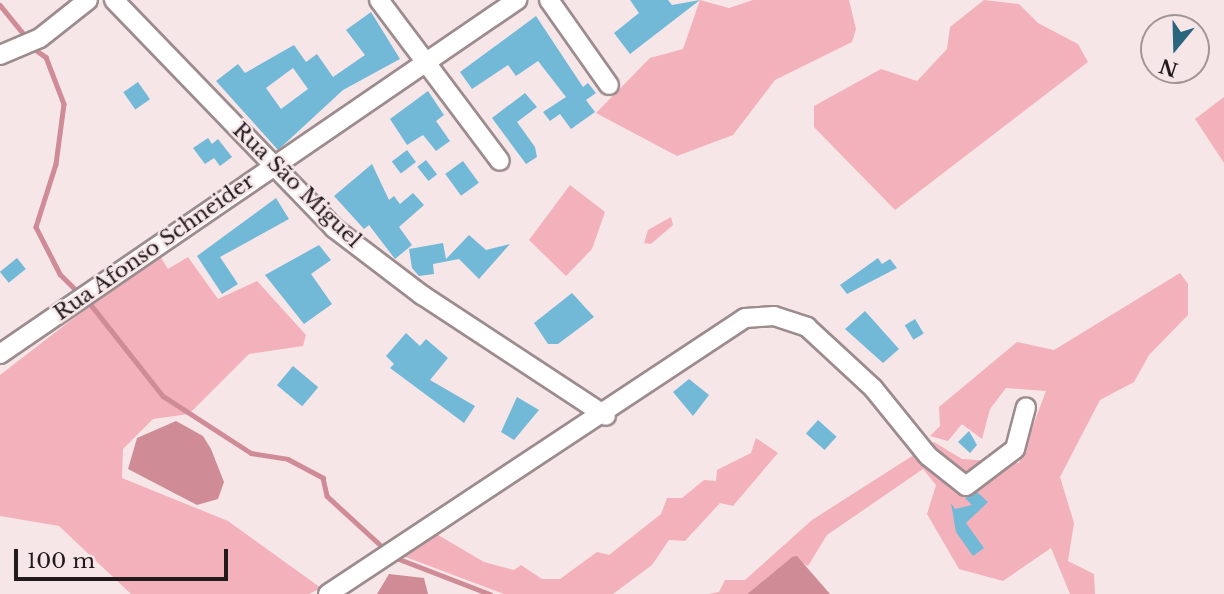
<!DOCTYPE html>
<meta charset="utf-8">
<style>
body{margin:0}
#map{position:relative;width:1224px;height:594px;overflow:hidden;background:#f7e6e8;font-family:"Libre Baskerville",serif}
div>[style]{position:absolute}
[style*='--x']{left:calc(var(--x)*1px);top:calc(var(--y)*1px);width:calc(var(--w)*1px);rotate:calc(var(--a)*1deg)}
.green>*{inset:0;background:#f3b1bb}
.water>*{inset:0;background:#cf8c97}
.stream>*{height:4.5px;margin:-2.25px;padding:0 2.25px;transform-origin:2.25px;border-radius:2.25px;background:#cf8c97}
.building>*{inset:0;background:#72b8d7;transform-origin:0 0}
.roads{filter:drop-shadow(2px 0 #9c8c8e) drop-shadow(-2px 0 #9c8c8e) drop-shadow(0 2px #9c8c8e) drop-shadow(0 -2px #9c8c8e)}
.minor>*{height:18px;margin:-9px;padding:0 9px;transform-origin:9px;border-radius:9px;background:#fff}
span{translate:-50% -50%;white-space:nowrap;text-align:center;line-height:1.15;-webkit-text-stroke:5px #f7e6e8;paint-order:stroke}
.street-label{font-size:21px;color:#211b1c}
.north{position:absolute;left:1140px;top:14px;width:70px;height:70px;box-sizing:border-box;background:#f7e6e8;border:2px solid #a19596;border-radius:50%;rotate:199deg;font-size:19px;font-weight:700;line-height:28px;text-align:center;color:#211b1c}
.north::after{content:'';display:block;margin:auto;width:24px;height:32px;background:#29657d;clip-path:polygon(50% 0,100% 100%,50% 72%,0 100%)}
.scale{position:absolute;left:14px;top:549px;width:214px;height:32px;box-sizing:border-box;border:4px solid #211b1c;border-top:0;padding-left:9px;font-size:21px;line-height:24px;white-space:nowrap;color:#211b1c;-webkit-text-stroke:5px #f7e6e8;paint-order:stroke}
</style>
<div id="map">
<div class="green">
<div style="clip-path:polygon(700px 0,729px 8px,753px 0,849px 0,856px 29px,852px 42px,775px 80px,733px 135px,677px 156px,596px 113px,650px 58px,683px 49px)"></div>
<div style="clip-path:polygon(984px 0,1019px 4px,1038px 23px,1078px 44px,1088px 62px,895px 210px,814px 127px,814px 106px,881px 69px,917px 81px,947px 49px,950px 27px)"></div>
<div style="clip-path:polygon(1224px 97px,1224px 163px,1195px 119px)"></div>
<div style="clip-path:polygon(570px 185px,605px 212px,592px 249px,566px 276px,529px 240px)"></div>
<div style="clip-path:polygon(671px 217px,673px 225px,651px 244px,644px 243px,648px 230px)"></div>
<div style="clip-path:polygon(158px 253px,168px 269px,188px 257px,218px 299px,257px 281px,306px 335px,303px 346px,249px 354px,189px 414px,153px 419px,123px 449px,122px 478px,228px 521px,321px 588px,309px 594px,131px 594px,59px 526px,0 516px,0 375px)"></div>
<div style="clip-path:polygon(1180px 273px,1188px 284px,1188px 315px,1149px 355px,1134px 382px,1100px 400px,1060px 477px,1074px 523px,1068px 561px,1094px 574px,1095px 594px,1070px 594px,1051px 548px,1003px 581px,959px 569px,927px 514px,936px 485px,923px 469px,827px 535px,808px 566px,792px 557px,747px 594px,708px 594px,719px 592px,725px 580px,745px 580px,812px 520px,934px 442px,962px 459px,1019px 463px,1046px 391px,1006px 388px,990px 409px,982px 439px,962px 424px,948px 441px,930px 436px,940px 426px,939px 407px,1017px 342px,1054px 350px)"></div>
<div style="clip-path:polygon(756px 438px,778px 453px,733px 506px,720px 503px,685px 541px,669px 540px,652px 565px,613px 594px,504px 594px,395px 553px,433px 532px,484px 562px,514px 570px,521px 565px,542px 579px,560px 579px,597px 552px,609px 555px,661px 514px,667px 498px,682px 498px,704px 480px,716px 481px,717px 470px,751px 453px)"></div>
</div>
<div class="water">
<div style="clip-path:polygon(176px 421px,203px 436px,211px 449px,224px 482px,218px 499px,197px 505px,128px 469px,137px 438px)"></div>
<div style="clip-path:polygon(797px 556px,830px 594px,747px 594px,792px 557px)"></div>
<div style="clip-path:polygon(389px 574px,424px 578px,428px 594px,377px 594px)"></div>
</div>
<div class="stream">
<div style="--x:0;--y:5;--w:43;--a:50.7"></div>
<div style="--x:33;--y:48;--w:16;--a:35"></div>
<div style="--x:46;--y:57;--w:50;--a:69"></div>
<div style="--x:64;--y:104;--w:61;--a:97.6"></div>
<div style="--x:56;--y:164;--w:66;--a:107.6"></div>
<div style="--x:36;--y:227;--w:53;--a:62.9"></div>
<div style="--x:60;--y:274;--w:27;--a:45"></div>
<div style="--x:88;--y:301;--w:121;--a:51.7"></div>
<div style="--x:163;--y:396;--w:105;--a:32.9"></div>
<div style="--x:251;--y:453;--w:37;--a:9"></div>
<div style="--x:288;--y:459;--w:40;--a:28"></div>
<div style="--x:323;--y:478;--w:18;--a:77"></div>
<div style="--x:327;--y:496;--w:81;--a:42.5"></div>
<div style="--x:394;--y:557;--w:103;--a:21.1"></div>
</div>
<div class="building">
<div style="clip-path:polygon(630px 0,668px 0,672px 5px,700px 0,630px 54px,614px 33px,639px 13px)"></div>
<div style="clip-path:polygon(evenodd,371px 12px,400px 59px,343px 90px,278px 150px,216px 81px,238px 64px,245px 73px,294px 45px,306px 62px,317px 54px,333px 77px,365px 55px,346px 30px,371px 12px,293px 68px,308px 89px,281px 109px,266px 88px,293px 68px)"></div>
<div style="clip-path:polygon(536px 16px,583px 87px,588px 83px,596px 93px,586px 100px,595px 112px,571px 129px,560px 114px,550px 121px,543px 112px,566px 97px,538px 61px,516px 76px,508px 65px,472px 89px,460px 72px)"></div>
<div style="left:138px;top:82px;width:21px;height:18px;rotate:55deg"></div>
<div style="clip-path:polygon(428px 91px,444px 115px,436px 121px,450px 141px,436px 151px,423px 135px,407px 145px,390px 119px)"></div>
<div style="clip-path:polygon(525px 93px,537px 107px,517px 122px,535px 147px,537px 157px,526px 164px,492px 118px)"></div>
<div style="clip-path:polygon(208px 138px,212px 144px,218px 139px,232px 157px,220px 166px,214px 158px,205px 164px,193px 148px)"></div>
<div style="left:407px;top:150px;width:15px;height:19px;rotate:53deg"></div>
<div style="left:426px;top:160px;width:18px;height:11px;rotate:52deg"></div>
<div style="left:463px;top:161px;width:27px;height:22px;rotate:54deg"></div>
<div style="clip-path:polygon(372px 164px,389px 200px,394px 196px,400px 204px,413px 193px,424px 205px,399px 227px,412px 245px,395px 259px,369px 225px,364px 229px,334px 196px)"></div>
<div style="clip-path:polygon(276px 198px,289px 219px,220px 257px,238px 284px,222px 294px,197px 256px)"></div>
<div style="clip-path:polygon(469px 235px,486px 250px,510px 244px,479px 279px,459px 259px,433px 264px,434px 274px,419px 276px,412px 268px,409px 249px,443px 243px,446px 259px)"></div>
<div style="clip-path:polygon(319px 245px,331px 260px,311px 274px,332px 304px,304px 324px,265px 275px)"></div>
<div style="left:17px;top:258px;width:14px;height:22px;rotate:51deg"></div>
<div style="clip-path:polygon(878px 258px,882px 264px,890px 259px,897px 268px,847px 294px,840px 285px)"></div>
<div style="clip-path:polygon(572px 293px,594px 317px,558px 344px,548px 344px,534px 323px)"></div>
<div style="clip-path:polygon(865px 311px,899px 349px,883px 363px,845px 329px)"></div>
<div style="left:915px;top:319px;width:17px;height:12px;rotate:59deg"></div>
<div style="clip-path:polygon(406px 333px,420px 346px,426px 339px,448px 358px,430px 380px,475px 406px,464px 423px,390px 368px,394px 364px,386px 356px)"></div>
<div style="left:293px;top:366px;width:33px;height:25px;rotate:40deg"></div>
<div style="clip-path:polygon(689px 379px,709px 395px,693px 416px,673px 392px)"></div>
<div style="clip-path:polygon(517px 397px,539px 410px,514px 440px,501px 432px)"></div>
<div style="left:818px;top:420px;width:25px;height:18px;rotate:42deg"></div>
<div style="clip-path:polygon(969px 431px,977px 445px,970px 453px,958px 442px)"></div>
<div style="clip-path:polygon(977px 492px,988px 502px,966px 523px,984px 548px,973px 556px,956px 532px,951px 503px,955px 509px,972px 505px,965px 498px)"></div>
</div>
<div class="roads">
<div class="minor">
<div style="--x:114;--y:0;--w:317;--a:46"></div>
<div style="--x:334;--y:228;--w:111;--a:37.3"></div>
<div style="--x:422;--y:295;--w:220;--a:33.3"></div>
<div style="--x:379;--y:0;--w:201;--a:53.1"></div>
<div style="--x:549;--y:0;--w:104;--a:54.8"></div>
<div style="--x:0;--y:55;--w:43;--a:-23"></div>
<div style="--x:40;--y:38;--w:61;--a:-38.4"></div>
<div style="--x:0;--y:354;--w:627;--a:-34.4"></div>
<div style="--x:328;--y:594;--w:500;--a:-33.5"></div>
<div style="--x:745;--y:318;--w:29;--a:-4"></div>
<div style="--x:774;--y:316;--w:35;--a:18"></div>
<div style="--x:807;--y:327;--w:90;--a:42.7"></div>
<div style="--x:873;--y:388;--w:87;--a:51"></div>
<div style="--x:928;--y:456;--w:48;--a:38.3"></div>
<div style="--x:966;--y:486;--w:61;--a:-37.1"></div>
<div style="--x:1015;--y:449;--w:43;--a:-75.3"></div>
</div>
</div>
<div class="street-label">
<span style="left:297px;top:185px;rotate:44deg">Rua São Miguel</span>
<span style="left:154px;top:247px;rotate:-35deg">Rua Afonso Schneider</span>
</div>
<div class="north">N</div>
<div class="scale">100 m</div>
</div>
